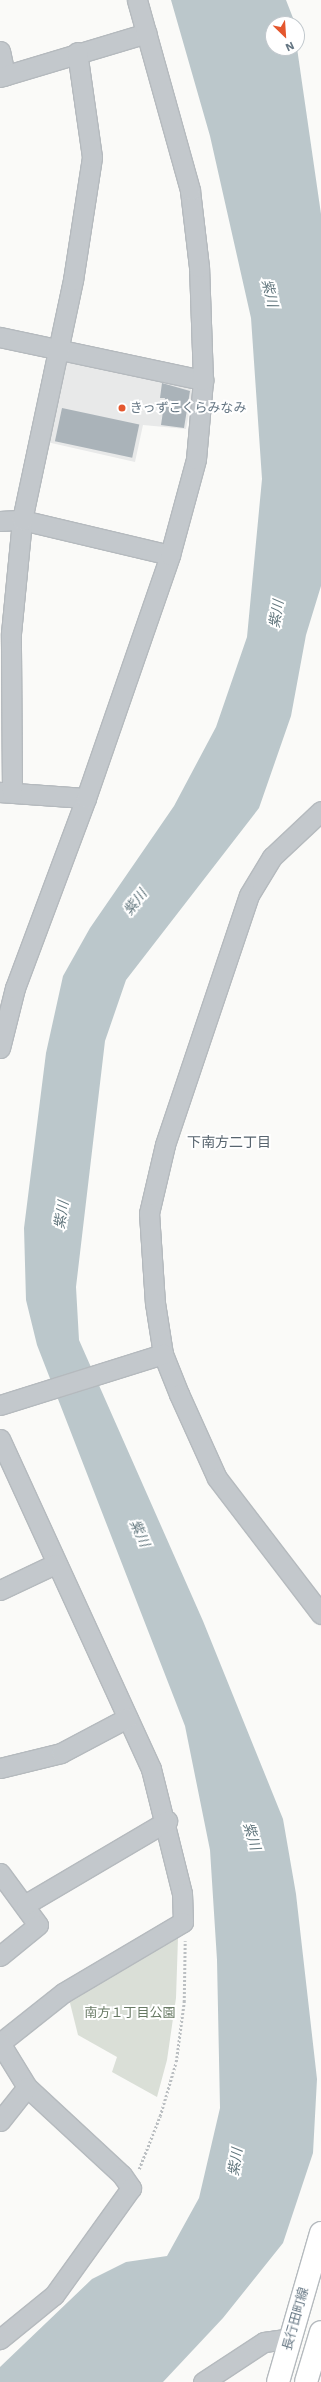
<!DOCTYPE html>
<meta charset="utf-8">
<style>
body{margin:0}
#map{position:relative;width:321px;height:2382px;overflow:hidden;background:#fafaf8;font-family:"Work Sans","Noto Sans JP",sans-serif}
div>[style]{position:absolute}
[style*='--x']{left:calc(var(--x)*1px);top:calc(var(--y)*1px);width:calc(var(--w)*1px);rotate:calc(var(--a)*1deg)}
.built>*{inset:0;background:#e8e9e9}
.green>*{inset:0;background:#dadfd7}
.water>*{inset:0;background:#bbc7cb}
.building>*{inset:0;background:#aab3b9;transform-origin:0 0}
.path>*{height:2.5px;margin-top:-1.25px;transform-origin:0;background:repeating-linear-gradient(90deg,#bbbfc2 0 2px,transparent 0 4px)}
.roads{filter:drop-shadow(1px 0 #b5babe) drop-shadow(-1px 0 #b5babe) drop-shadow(0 1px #b5babe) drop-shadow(0 -1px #b5babe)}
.minor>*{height:19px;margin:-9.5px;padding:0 9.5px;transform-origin:9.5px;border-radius:9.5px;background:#c3c8cc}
.major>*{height:22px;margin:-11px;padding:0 11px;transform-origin:11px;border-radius:11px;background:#fff}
.dots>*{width:11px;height:11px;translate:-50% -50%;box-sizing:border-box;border:2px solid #fff;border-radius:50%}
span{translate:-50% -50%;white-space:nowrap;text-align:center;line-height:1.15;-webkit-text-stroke:4px #fff;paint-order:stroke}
.poi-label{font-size:13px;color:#657683}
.left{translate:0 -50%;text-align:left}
.park-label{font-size:13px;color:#687a64}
.street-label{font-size:13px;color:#657683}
.water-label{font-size:14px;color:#60757c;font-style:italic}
.neighbourhood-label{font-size:14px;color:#57646e}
.north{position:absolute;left:265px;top:16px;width:40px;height:40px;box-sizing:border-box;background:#fff;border:1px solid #c1c8cd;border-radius:50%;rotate:155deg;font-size:11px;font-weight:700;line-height:16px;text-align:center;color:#657683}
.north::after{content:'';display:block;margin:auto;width:14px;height:18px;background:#e4572e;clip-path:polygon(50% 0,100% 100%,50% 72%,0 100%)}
</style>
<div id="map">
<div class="built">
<div style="clip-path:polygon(65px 360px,186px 382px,193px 392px,186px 429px,143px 425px,135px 462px,47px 442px)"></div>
</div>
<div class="green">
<div style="clip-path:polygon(173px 1935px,178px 1938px,176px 1998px,167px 2060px,157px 2097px,112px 2072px,117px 2057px,78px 2035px,69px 1999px)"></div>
</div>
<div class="water">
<div style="clip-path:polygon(171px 0,286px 0,293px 18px,294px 24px,273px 24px,273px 48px,297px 48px,321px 214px,321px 586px,306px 635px,291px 716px,259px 808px,126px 980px,105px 1041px,76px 1287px,79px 1340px,203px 1621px,283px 1819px,296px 1894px,317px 2079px,313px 2153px,283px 2243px,223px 2318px,163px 2382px,0 2382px,0 2367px,92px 2279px,126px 2262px,167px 2256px,199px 2198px,220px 2108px,217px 1960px,210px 1850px,185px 1726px,37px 1345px,26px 1300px,24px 1228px,46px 1053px,63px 976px,90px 928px,174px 806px,216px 727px,247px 637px,262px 479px,251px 318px,210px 136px)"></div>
</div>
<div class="building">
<div style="clip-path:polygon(162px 383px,190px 391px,184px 428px,161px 425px,165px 398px,160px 398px)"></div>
<div style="left:62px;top:408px;width:79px;height:34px;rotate:12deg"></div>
</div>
<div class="path">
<div style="--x:139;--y:2169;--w:57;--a:-68.4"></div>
<div style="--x:160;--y:2116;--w:56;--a:-73.5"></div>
<div style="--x:176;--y:2062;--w:61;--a:-82.4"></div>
<div style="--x:184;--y:2002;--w:61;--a:-89.1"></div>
</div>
<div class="roads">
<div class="minor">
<div style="--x:0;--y:51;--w:25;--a:78"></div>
<div style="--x:0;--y:77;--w:153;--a:-16.7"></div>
<div style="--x:0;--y:337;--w:208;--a:12"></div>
<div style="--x:0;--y:521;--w:22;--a:-3"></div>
<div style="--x:22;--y:520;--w:152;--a:13.3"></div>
<div style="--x:0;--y:792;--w:86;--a:4"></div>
<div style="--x:12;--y:792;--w:159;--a:-90.4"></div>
<div style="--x:11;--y:633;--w:114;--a:-84.4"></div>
<div style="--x:22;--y:520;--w:245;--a:-78"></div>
<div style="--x:73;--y:280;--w:124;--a:-81.2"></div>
<div style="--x:92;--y:157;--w:106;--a:-98.1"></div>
<div style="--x:321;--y:811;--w:67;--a:136.8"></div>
<div style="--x:272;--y:857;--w:44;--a:121.2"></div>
<div style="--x:249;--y:895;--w:264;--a:108.6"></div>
<div style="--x:165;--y:1145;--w:70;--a:103.2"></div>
<div style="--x:149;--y:1213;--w:90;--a:86.2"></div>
<div style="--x:155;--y:1303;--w:52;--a:81.1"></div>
<div style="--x:163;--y:1354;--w:43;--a:68.2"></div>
<div style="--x:179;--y:1394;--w:92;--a:65.7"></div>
<div style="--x:217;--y:1478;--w:171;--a:52.6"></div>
<div style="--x:0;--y:1048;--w:62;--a:-76"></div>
<div style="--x:15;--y:988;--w:203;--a:-69.5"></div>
<div style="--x:86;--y:798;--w:257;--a:-70.9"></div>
<div style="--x:170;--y:555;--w:99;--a:-74.8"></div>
<div style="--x:196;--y:459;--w:79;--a:-84.9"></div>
<div style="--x:203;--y:380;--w:113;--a:-92"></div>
<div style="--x:199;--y:267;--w:78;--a:-96.7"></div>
<div style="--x:190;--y:190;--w:197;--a:-105.6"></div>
<div style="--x:0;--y:1405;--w:171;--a:-17.4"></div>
<div style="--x:0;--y:1439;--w:363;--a:65.4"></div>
<div style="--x:151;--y:1769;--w:128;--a:76"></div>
<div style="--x:182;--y:1893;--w:29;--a:88"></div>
<div style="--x:183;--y:1922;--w:139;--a:149.4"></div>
<div style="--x:63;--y:1993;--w:80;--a:141.6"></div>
<div style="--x:0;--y:1590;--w:61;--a:-25.3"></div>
<div style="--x:0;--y:1768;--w:63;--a:-13.8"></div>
<div style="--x:61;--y:1753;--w:75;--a:-27.9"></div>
<div style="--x:0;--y:1873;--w:64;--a:53.8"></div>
<div style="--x:38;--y:1925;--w:49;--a:140.8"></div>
<div style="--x:26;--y:1904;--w:164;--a:-30.5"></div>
<div style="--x:0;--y:2043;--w:52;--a:58.5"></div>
<div style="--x:27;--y:2087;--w:129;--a:42.8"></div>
<div style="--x:122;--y:2175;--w:16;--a:55"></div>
<div style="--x:131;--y:2188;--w:132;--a:125.7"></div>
<div style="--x:54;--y:2295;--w:70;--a:140.8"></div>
<div style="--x:0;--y:2121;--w:43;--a:-51.5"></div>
<div style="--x:203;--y:2382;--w:73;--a:-33.3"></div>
<div style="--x:264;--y:2342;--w:27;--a:-8"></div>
</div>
<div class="major">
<div style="--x:278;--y:2382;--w:155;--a:-73.9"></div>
<div style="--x:306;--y:2382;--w:52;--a:-73.3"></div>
</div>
</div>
<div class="dots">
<div style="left:122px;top:408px;background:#e4572e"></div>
</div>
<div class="poi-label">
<span class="left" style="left:130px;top:408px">きっずこくらみなみ</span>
</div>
<div class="park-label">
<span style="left:130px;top:2013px">南方１丁目公園</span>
</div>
<div class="street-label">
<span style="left:296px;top:2319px;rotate:-74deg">長行田町線</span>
</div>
<div class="water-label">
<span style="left:270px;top:293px;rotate:77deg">紫川</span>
<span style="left:276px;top:614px;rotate:-81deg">紫川</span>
<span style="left:135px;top:902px;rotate:-52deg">紫川</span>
<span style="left:61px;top:1215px;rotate:-81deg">紫川</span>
<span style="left:140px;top:1533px;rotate:66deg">紫川</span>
<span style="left:252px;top:1836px;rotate:73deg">紫川</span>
<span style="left:235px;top:2162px;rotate:-82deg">紫川</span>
</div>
<div class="neighbourhood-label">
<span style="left:229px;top:1142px">下南方二丁目</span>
</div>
<div class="north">N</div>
</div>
